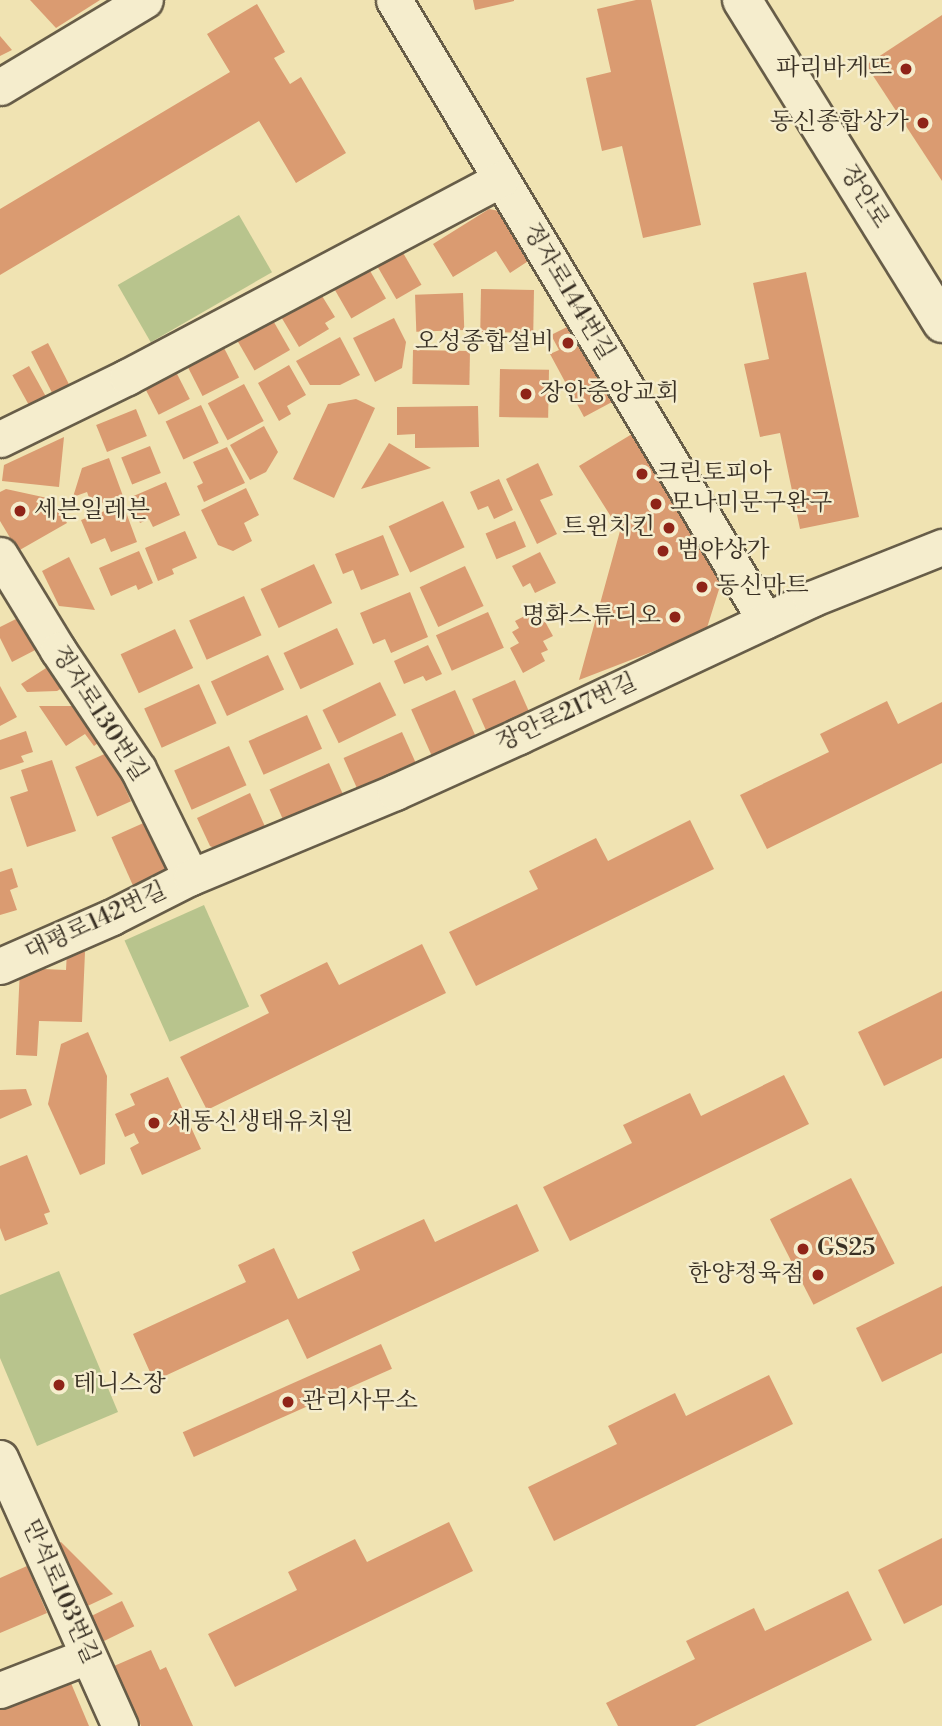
<!DOCTYPE html>
<meta charset="utf-8">
<style>
body{margin:0}
#map{position:relative;width:942px;height:1726px;overflow:hidden;background:#f0e3b2;font-family:"Libre Bodoni","Noto Serif KR",serif}
div>[style]{position:absolute}
[style*='--x']{left:calc(var(--x)*1px);top:calc(var(--y)*1px);width:calc(var(--w)*1px);rotate:calc(var(--a)*1deg)}
.green>*{inset:0;background:#b8c48d;transform-origin:0 0}
.building>*{inset:0;background:#da9b71;transform-origin:0 0}
.roads{filter:drop-shadow(2px 0 #675d48) drop-shadow(-2px 0 #675d48) drop-shadow(0 2px #675d48) drop-shadow(0 -2px #675d48)}
.minor>*{height:35px;margin:-17.5px;padding:0 17.5px;transform-origin:17.5px;border-radius:17.5px;background:#f5edcd}
.secondary>*{height:38px;margin:-19px;padding:0 19px;transform-origin:19px;border-radius:19px;background:#f5edcd}
.dots>*{width:19px;height:19px;translate:-50% -50%;box-sizing:border-box;border:4px solid #f5edcd;border-radius:50%}
span{translate:-50% -50%;white-space:nowrap;text-align:center;line-height:1.15;-webkit-text-stroke:5px #f5edcd;paint-order:stroke}
.poi-label{font-size:24px;color:#393024}
.right{translate:-100% -50%;text-align:right}
.left{translate:0 -50%;text-align:left}
.street-label{font-size:24px;color:#393024}
</style>
<div id="map">
<div class="green">
<div style="left:239px;top:215px;width:66px;height:140px;rotate:60deg"></div>
<div style="left:204px;top:905px;width:111px;height:87px;rotate:66deg"></div>
<div style="clip-path:polygon(59px 1271px,118px 1412px,37px 1446px,0 1358px,0 1295px)"></div>
</div>
<div class="building">
<div style="clip-path:polygon(30px 0,100px 0,56px 28px)"></div>
<div style="clip-path:polygon(473px 0,514px 0,514px 1px,475px 10px)"></div>
<div style="clip-path:polygon(636px 0,651px 0,701px 225px,643px 238px,622px 146px,602px 151px,586px 78px,611px 72px,597px 9px)"></div>
<div style="clip-path:polygon(257px 4px,285px 52px,274px 58px,290px 84px,301px 77px,346px 153px,296px 183px,259px 121px,0 275px,0 209px,230px 72px,207px 34px)"></div>
<div style="clip-path:polygon(942px 15px,942px 181px,866px 65px)"></div>
<div style="clip-path:polygon(0 36px,12px 50px,0 56px)"></div>
<div style="clip-path:polygon(489px 209px,510px 213px,536px 256px,510px 273px,496px 251px,453px 277px,433px 244px)"></div>
<div style="left:402px;top:251px;width:39px;height:29px;rotate:60deg"></div>
<div style="left:369px;top:269px;width:34px;height:40px;rotate:60deg"></div>
<div style="clip-path:polygon(806px 272px,859px 517px,800px 529px,780px 433px,760px 437px,744px 364px,769px 359px,753px 283px)"></div>
<div style="left:481px;top:289px;width:53px;height:43px;rotate:1deg"></div>
<div style="clip-path:polygon(319px 291px,335px 317px,325px 323px,329px 329px,299px 347px,280px 315px)"></div>
<div style="left:463px;top:293px;width:37px;height:48px;rotate:88deg"></div>
<div style="left:271px;top:317px;width:38px;height:41px;rotate:60deg"></div>
<div style="clip-path:polygon(394px 318px,406px 342px,402px 368px,375px 382px,353px 338px)"></div>
<div style="clip-path:polygon(579px 321px,616px 388px,612px 402px,584px 417px,550px 354px,559px 350px,551px 335px)"></div>
<div style="clip-path:polygon(340px 337px,360px 375px,340px 385px,310px 385px,296px 361px)"></div>
<div style="left:220px;top:340px;width:42px;height:41px;rotate:63deg"></div>
<div style="left:48px;top:343px;width:51px;height:19px;rotate:63deg"></div>
<div style="left:413px;top:350px;width:57px;height:34px;rotate:1deg"></div>
<div style="clip-path:polygon(289px 365px,306px 395px,287px 406px,291px 414px,279px 421px,258px 383px)"></div>
<div style="left:29px;top:366px;width:38px;height:19px;rotate:61deg"></div>
<div style="left:173px;top:366px;width:37px;height:35px;rotate:63deg"></div>
<div style="left:500px;top:369px;width:49px;height:48px;rotate:1deg"></div>
<div style="left:244px;top:384px;width:42px;height:41px;rotate:62deg"></div>
<div style="clip-path:polygon(356px 399px,375px 408px,334px 498px,293px 479px,328px 404px)"></div>
<div style="left:201px;top:405px;width:42px;height:39px;rotate:65deg"></div>
<div style="clip-path:polygon(478px 406px,479px 447px,415px 448px,415px 434px,397px 435px,397px 407px)"></div>
<div style="left:136px;top:409px;width:29px;height:43px;rotate:68deg"></div>
<div style="clip-path:polygon(264px 426px,278px 452px,266px 472px,250px 480px,230px 445px)"></div>
<div style="clip-path:polygon(637px 431px,725px 570px,706px 631px,579px 680px,620px 531px,579px 466px)"></div>
<div style="clip-path:polygon(64px 437px,59px 487px,2px 481px,4px 465px)"></div>
<div style="clip-path:polygon(389px 443px,431px 468px,361px 489px)"></div>
<div style="left:150px;top:446px;width:29px;height:31px;rotate:68deg"></div>
<div style="clip-path:polygon(227px 447px,245px 483px,204px 502px,197px 486px,203px 483px,193px 462px)"></div>
<div style="clip-path:polygon(109px 458px,123px 496px,92px 506px,87px 492px,73px 497px,82px 468px)"></div>
<div style="clip-path:polygon(538px 463px,553px 495px,540px 500px,557px 534px,537px 544px,506px 479px)"></div>
<div style="clip-path:polygon(499px 479px,513px 510px,494px 519px,488px 506px,478px 510px,470px 492px)"></div>
<div style="clip-path:polygon(166px 482px,180px 515px,153px 527px,149px 519px,140px 523px,129px 498px)"></div>
<div style="clip-path:polygon(246px 488px,259px 515px,244px 523px,252px 541px,233px 551px,218px 545px,201px 510px)"></div>
<div style="clip-path:polygon(6px 489px,52px 499px,67px 523px,18px 551px,0 521px,0 492px)"></div>
<div style="left:443px;top:501px;width:51px;height:60px;rotate:65deg"></div>
<div style="clip-path:polygon(123px 504px,137px 542px,111px 552px,105px 538px,91px 544px,81px 520px)"></div>
<div style="left:515px;top:521px;width:28px;height:32px;rotate:67deg"></div>
<div style="clip-path:polygon(185px 531px,197px 558px,172px 569px,174px 574px,158px 581px,145px 548px)"></div>
<div style="clip-path:polygon(383px 535px,399px 575px,361px 590px,353px 570px,343px 574px,335px 554px)"></div>
<div style="clip-path:polygon(139px 551px,153px 583px,138px 590px,136px 585px,111px 596px,99px 568px)"></div>
<div style="clip-path:polygon(540px 552px,556px 583px,535px 593px,530px 583px,523px 587px,512px 566px)"></div>
<div style="clip-path:polygon(69px 557px,95px 610px,59px 606px,42px 571px)"></div>
<div style="left:314px;top:564px;width:43px;height:59px;rotate:65deg"></div>
<div style="left:465px;top:566px;width:44px;height:50px;rotate:65deg"></div>
<div style="clip-path:polygon(410px 592px,428px 637px,391px 653px,385px 639px,373px 644px,360px 613px)"></div>
<div style="left:244px;top:596px;width:43px;height:60px;rotate:66deg"></div>
<div style="clip-path:polygon(538px 609px,553px 636px,543px 641px,548px 650px,541px 653px,545px 661px,523px 673px,510px 648px,519px 643px,512px 632px,519px 628px,515px 621px)"></div>
<div style="left:488px;top:612px;width:39px;height:57px;rotate:66deg"></div>
<div style="clip-path:polygon(26px 614px,43px 646px,12px 662px,0 638px,0 627px)"></div>
<div style="left:337px;top:628px;width:40px;height:59px;rotate:65deg"></div>
<div style="left:175px;top:629px;width:43px;height:60px;rotate:65deg"></div>
<div style="clip-path:polygon(428px 645px,442px 674px,426px 681px,423px 676px,404px 684px,394px 661px)"></div>
<div style="left:268px;top:655px;width:38px;height:63px;rotate:65deg"></div>
<div style="clip-path:polygon(54px 663px,68px 685px,57px 691px,27px 692px,21px 684px)"></div>
<div style="left:515px;top:680px;width:36px;height:47px;rotate:66deg"></div>
<div style="left:380px;top:682px;width:37px;height:64px;rotate:64deg"></div>
<div style="left:199px;top:684px;width:43px;height:60px;rotate:66deg"></div>
<div style="clip-path:polygon(0 686px,17px 717px,0 726px)"></div>
<div style="left:455px;top:690px;width:54px;height:48px;rotate:66deg"></div>
<div style="clip-path:polygon(887px 701px,898px 724px,942px 702px,942px 763px,767px 849px,740px 795px,829px 752px,820px 734px)"></div>
<div style="clip-path:polygon(39px 706px,81px 706px,104px 739px,94px 746px,85px 734px,66px 746px)"></div>
<div style="left:307px;top:715px;width:37px;height:64px;rotate:66deg"></div>
<div style="clip-path:polygon(26px 731px,33px 752px,21px 756px,24px 762px,0 770px,0 740px)"></div>
<div style="left:402px;top:732px;width:37px;height:64px;rotate:66deg"></div>
<div style="left:229px;top:746px;width:43px;height:60px;rotate:66deg"></div>
<div style="left:109px;top:752px;width:54px;height:37px;rotate:66deg"></div>
<div style="clip-path:polygon(52px 760px,76px 831px,27px 847px,10px 797px,28px 791px,21px 770px)"></div>
<div style="left:329px;top:763px;width:37px;height:65px;rotate:66deg"></div>
<div style="clip-path:polygon(250px 793px,267px 831px,222px 852px,210px 846px,197px 818px)"></div>
<div style="clip-path:polygon(690px 820px,714px 869px,476px 986px,449px 932px,538px 889px,529px 871px,596px 838px,608px 861px)"></div>
<div style="left:148px;top:821px;width:54px;height:40px;rotate:66deg"></div>
<div style="clip-path:polygon(12px 868px,18px 887px,10px 890px,17px 910px,0 915px,0 872px)"></div>
<div style="clip-path:polygon(422px 944px,446px 993px,207px 1110px,180px 1057px,269px 1013px,260px 995px,327px 962px,339px 985px)"></div>
<div style="clip-path:polygon(67px 951px,85px 952px,82px 1022px,39px 1021px,37px 1056px,16px 1055px,20px 968px,66px 970px)"></div>
<div style="clip-path:polygon(942px 991px,942px 1058px,884px 1086px,858px 1032px)"></div>
<div style="clip-path:polygon(88px 1032px,107px 1076px,105px 1164px,80px 1175px,48px 1104px,61px 1044px)"></div>
<div style="clip-path:polygon(784px 1075px,809px 1124px,570px 1241px,543px 1187px,632px 1143px,623px 1125px,690px 1093px,701px 1116px)"></div>
<div style="clip-path:polygon(168px 1077px,201px 1149px,142px 1175px,130px 1148px,139px 1143px,134px 1133px,125px 1137px,115px 1114px,135px 1105px,130px 1094px)"></div>
<div style="clip-path:polygon(26px 1089px,32px 1105px,0 1119px,0 1090px)"></div>
<div style="clip-path:polygon(27px 1155px,50px 1212px,44px 1214px,48px 1224px,5px 1241px,0 1228px,0 1166px)"></div>
<div style="left:851px;top:1178px;width:96px;height:91px;rotate:63deg"></div>
<div style="clip-path:polygon(517px 1204px,539px 1251px,307px 1359px,288px 1319px,154px 1381px,133px 1334px,246px 1282px,238px 1265px,274px 1248px,298px 1299px,360px 1270px,352px 1252px,424px 1219px,435px 1242px)"></div>
<div style="clip-path:polygon(942px 1286px,942px 1353px,882px 1382px,856px 1328px)"></div>
<div style="left:381px;top:1344px;width:27px;height:217px;rotate:66deg"></div>
<div style="clip-path:polygon(769px 1375px,793px 1424px,554px 1541px,528px 1487px,617px 1444px,608px 1426px,675px 1393px,686px 1416px)"></div>
<div style="clip-path:polygon(449px 1522px,473px 1571px,235px 1687px,208px 1634px,297px 1590px,288px 1572px,355px 1539px,367px 1562px)"></div>
<div style="clip-path:polygon(942px 1538px,942px 1605px,904px 1624px,878px 1570px)"></div>
<div style="clip-path:polygon(61px 1542px,113px 1594px,79px 1610px,50px 1547px)"></div>
<div style="clip-path:polygon(27px 1566px,47px 1613px,0 1633px,0 1578px)"></div>
<div style="clip-path:polygon(848px 1591px,872px 1640px,695px 1726px,618px 1726px,606px 1703px,695px 1659px,686px 1641px,754px 1608px,765px 1631px)"></div>
<div style="left:122px;top:1601px;width:28px;height:45px;rotate:64deg"></div>
<div style="clip-path:polygon(151px 1650px,160px 1670px,166px 1667px,193px 1726px,141px 1726px,114px 1666px)"></div>
<div style="clip-path:polygon(68px 1676px,89px 1726px,0 1726px,0 1705px)"></div>
</div>
<div class="roads">
<div class="minor">
<div style="--x:394;--y:0;--w:723;--a:59.1"></div>
<div style="--x:0;--y:87;--w:169;--a:-31"></div>
<div style="--x:0;--y:439;--w:141;--a:-26"></div>
<div style="--x:127;--y:377;--w:423;--a:-27.9"></div>
<div style="--x:0;--y:555;--w:111;--a:58.6"></div>
<div style="--x:58;--y:650;--w:143;--a:56.1"></div>
<div style="--x:138;--y:769;--w:120;--a:63.9"></div>
<div style="--x:0;--y:966;--w:122;--a:-23.6"></div>
<div style="--x:112;--y:917;--w:89;--a:-26.9"></div>
<div style="--x:191;--y:877;--w:221;--a:-22.6"></div>
<div style="--x:395;--y:792;--w:136;--a:-24.3"></div>
<div style="--x:519;--y:736;--w:323;--a:-25.1"></div>
<div style="--x:811;--y:599;--w:141;--a:-21.7"></div>
<div style="--x:0;--y:1458;--w:294;--a:65.9"></div>
<div style="--x:0;--y:1690;--w:93;--a:-21.3"></div>
</div>
<div class="secondary">
<div style="--x:742;--y:0;--w:380;--a:58.2"></div>
</div>
</div>
<div class="dots">
<div style="left:906px;top:69px;background:#8f2418"></div>
<div style="left:923px;top:123px;background:#8f2418"></div>
<div style="left:568px;top:343px;background:#8f2418"></div>
<div style="left:526px;top:394px;background:#8f2418"></div>
<div style="left:642px;top:474px;background:#8f2418"></div>
<div style="left:656px;top:504px;background:#8f2418"></div>
<div style="left:20px;top:511px;background:#8f2418"></div>
<div style="left:669px;top:528px;background:#8f2418"></div>
<div style="left:663px;top:551px;background:#8f2418"></div>
<div style="left:702px;top:587px;background:#8f2418"></div>
<div style="left:675px;top:617px;background:#8f2418"></div>
<div style="left:154px;top:1123px;background:#8f2418"></div>
<div style="left:803px;top:1249px;background:#8f2418"></div>
<div style="left:818px;top:1275px;background:#8f2418"></div>
<div style="left:59px;top:1385px;background:#8f2418"></div>
<div style="left:288px;top:1402px;background:#8f2418"></div>
</div>
<div class="poi-label">
<span class="right" style="left:892px;top:69px">파리바게뜨</span>
<span class="right" style="left:909px;top:123px">동신종합상가</span>
<span class="right" style="left:554px;top:343px">오성종합설비</span>
<span class="left" style="left:540px;top:394px">장안중앙교회</span>
<span class="left" style="left:656px;top:474px">크린토피아</span>
<span class="left" style="left:670px;top:504px">모나미문구완구</span>
<span class="left" style="left:34px;top:511px">세븐일레븐</span>
<span class="right" style="left:655px;top:528px">트윈치킨</span>
<span class="left" style="left:677px;top:551px">범야상가</span>
<span class="left" style="left:716px;top:587px">동신마트</span>
<span class="right" style="left:661px;top:617px">명화스튜디오</span>
<span class="left" style="left:168px;top:1123px">새동신생태유치원</span>
<span class="left" style="left:817px;top:1249px">GS25</span>
<span class="right" style="left:804px;top:1275px">한양정육점</span>
<span class="left" style="left:73px;top:1385px">테니스장</span>
<span class="left" style="left:302px;top:1402px">관리사무소</span>
</div>
<div class="street-label">
<span style="left:864px;top:197px;rotate:58deg">장안로</span>
<span style="left:568px;top:292px;rotate:59deg">정자로144번길</span>
<span style="left:567px;top:713px;rotate:-25deg">장안로217번길</span>
<span style="left:99px;top:714px;rotate:57deg">정자로130번길</span>
<span style="left:96px;top:922px;rotate:-25deg">대평로142번길</span>
<span style="left:60px;top:1592px;rotate:66deg">만석로103번길</span>
</div>
</div>
